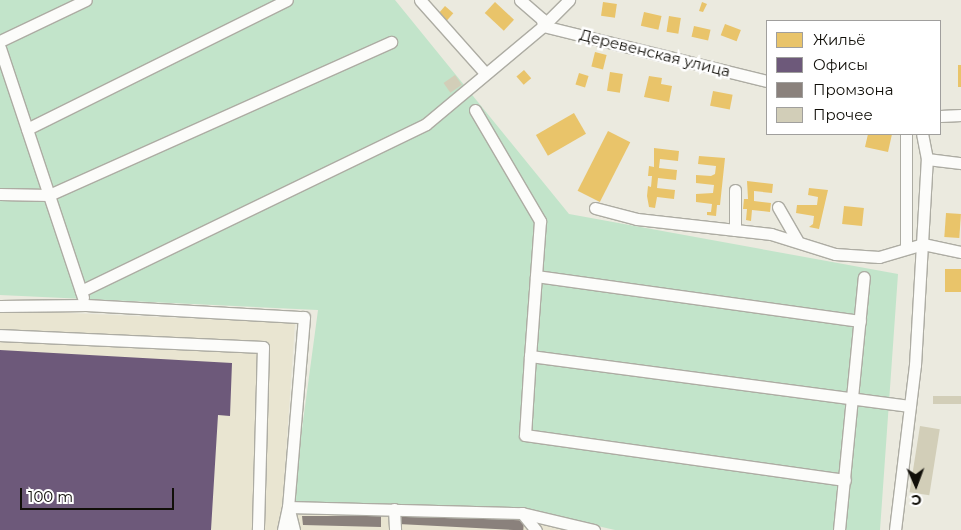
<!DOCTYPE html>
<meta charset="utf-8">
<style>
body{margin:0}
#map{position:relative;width:961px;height:530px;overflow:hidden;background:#ebeadf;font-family:Montserrat,sans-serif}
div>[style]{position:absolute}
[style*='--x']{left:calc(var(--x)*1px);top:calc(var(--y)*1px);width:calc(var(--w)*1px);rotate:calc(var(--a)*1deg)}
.built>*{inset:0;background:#e9e5d1}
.green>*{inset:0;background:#c2e4ca}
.homes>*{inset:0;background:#e9c46a;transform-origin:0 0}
.offices>*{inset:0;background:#6d597a}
.industry>*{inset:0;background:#8a817c;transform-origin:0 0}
.building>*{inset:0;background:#d2ceb8;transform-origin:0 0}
.roads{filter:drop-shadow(1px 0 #adaca3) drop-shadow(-1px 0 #adaca3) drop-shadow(0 1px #adaca3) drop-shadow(0 -1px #adaca3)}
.minor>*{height:11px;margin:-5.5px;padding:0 5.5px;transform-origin:5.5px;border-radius:5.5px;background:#fcfcfa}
span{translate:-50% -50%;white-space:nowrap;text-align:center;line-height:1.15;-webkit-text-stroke:5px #fff;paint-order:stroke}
.street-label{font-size:15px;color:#110f09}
.legend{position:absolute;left:766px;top:20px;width:175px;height:115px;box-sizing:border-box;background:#fff;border:1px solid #a09f9d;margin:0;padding:6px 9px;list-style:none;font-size:15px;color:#110f09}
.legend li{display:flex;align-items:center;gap:10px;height:25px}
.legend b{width:25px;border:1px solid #a09f9d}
.north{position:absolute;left:891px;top:460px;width:50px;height:50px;-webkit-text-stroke:4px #fff;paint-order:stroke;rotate:178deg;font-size:14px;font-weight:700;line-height:20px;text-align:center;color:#110f09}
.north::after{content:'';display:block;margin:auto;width:18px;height:22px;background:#110f09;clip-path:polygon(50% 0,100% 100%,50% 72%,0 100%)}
.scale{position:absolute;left:20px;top:488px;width:154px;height:22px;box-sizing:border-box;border:2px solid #110f09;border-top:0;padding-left:6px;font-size:15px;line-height:18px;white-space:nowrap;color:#110f09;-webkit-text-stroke:4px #fff;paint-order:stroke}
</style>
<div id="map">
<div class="built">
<div style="clip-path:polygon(0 310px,295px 323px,282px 511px,521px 516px,579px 530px,0 530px)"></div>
</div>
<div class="green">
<div style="clip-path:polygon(0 0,395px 0,569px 214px,898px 274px,880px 530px,615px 530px,523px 509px,292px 503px,318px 310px,0 295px)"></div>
</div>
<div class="homes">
<div style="left:495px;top:2px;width:26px;height:15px;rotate:43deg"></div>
<div style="left:603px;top:2px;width:14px;height:14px;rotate:8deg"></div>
<div style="clip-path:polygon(702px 2px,707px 4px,703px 12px,699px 11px)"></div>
<div style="left:445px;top:6px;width:11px;height:10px;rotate:41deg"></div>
<div style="left:644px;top:12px;width:18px;height:14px;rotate:13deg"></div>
<div style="left:669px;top:16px;width:12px;height:16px;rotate:9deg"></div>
<div style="left:725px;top:24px;width:17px;height:12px;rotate:21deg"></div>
<div style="left:694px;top:26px;width:17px;height:11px;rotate:13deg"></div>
<div style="left:595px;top:52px;width:12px;height:15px;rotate:14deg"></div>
<div style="left:958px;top:65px;width:3px;height:22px"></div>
<div style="left:524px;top:70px;width:11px;height:10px;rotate:49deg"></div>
<div style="left:610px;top:72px;width:13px;height:19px;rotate:9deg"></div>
<div style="left:579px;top:73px;width:10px;height:12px;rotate:17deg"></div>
<div style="clip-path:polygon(649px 76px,662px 78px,661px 84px,672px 86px,669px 102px,644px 97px)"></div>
<div style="left:713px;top:91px;width:20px;height:15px;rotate:11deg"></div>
<div style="left:574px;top:113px;width:24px;height:44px;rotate:60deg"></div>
<div style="left:608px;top:131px;width:25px;height:67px;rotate:27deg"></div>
<div style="clip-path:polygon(868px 134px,892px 134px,888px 152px,865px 147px)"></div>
<div style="clip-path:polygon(654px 148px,679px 151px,678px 161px,660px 159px,659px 168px,677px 170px,676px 180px,658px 178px,657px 188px,675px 190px,674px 199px,657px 197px,655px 208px,649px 207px,647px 196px,648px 186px,651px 187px,652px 176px,648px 176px,649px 166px,654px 167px)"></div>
<div style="clip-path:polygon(699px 156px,725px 158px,720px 205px,717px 205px,716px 216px,707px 215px,707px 212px,711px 212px,712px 204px,696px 202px,696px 194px,713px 193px,714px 185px,696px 183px,696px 175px,711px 176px,715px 174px,716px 166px,698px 164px)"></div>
<div style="clip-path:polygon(747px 181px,773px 184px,772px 193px,754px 191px,754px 201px,771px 203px,770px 212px,752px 210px,751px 221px,746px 220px,747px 209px,743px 209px,744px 199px,748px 199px)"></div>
<div style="clip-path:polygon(809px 188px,828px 190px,819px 229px,809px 227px,813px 224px,814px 216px,796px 213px,797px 205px,817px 205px,818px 197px,808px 195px)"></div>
<div style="left:844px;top:206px;width:20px;height:18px;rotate:6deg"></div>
<div style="left:946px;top:213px;width:15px;height:24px;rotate:4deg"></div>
<div style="left:945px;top:269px;width:16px;height:23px"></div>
</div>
<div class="offices">
<div style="clip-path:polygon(0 350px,232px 363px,230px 416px,218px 415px,211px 530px,0 530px)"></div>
</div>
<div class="industry">
<div style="left:399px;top:514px;width:125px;height:10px;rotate:3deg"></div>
<div style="clip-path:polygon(302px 516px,381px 516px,381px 527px,303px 525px)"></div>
</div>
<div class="building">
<div style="left:455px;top:75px;width:12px;height:14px;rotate:55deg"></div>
<div style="left:933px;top:396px;width:28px;height:8px"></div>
<div style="left:920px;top:426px;width:20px;height:67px;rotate:9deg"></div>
</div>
<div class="roads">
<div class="minor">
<div style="--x:420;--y:0;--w:98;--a:48.3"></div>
<div style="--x:520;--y:0;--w:29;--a:41"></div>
<div style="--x:542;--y:19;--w:7;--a:82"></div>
<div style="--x:543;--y:26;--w:231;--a:13.8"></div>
<div style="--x:0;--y:41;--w:95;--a:-25.5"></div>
<div style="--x:0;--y:48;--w:263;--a:71.6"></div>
<div style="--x:475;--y:110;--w:129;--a:59.6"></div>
<div style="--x:540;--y:221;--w:135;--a:94.2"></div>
<div style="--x:530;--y:356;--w:383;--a:7.5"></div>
<div style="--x:940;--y:116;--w:21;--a:-3"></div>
<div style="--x:27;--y:129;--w:290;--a:-26.4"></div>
<div style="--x:927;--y:159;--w:34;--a:7"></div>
<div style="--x:0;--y:194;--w:49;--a:1.2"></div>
<div style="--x:49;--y:195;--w:375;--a:-24.1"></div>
<div style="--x:778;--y:207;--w:38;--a:60"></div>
<div style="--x:595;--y:208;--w:43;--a:14.7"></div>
<div style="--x:637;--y:219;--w:135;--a:6.4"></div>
<div style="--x:771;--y:234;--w:67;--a:17.4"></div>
<div style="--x:835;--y:254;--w:44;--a:3.9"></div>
<div style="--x:879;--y:257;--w:46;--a:-16.5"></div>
<div style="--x:923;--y:244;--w:39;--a:12"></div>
<div style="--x:735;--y:230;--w:40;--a:-90"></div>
<div style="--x:906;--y:247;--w:113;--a:-90"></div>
<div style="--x:536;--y:276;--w:327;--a:7.9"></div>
<div style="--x:81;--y:291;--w:383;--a:-25.8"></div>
<div style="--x:426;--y:124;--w:153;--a:-39.9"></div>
<div style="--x:543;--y:26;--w:37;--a:-45"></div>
<div style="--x:0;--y:306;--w:86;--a:-0.7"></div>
<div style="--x:86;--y:305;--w:218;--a:3.2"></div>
<div style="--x:304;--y:317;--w:191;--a:94.8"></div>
<div style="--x:288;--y:507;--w:234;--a:1.5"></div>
<div style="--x:522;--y:513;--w:74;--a:13.3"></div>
<div style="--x:0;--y:335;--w:263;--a:2.6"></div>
<div style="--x:263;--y:347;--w:183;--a:91.6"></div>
<div style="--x:530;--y:356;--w:79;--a:93.6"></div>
<div style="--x:525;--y:435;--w:323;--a:8"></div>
<div style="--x:394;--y:509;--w:21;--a:87"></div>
<div style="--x:289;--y:510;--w:21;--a:76"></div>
<div style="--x:522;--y:513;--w:22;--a:51"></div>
<div style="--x:283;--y:530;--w:24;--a:-78"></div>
<div style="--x:839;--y:530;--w:254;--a:-84.4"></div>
<div style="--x:895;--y:530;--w:166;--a:-83.1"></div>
<div style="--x:915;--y:365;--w:206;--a:-86.7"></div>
<div style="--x:927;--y:159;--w:25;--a:-101"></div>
</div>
</div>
<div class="street-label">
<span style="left:655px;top:53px;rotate:14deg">Деревенская улица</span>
</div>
<ul class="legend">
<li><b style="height:14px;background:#e9c46a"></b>Жильё</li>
<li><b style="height:14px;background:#6d597a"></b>Офисы</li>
<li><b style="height:14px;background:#8a817c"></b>Промзона</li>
<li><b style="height:14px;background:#d2ceb8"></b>Прочее</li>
</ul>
<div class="north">С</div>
<div class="scale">100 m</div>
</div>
